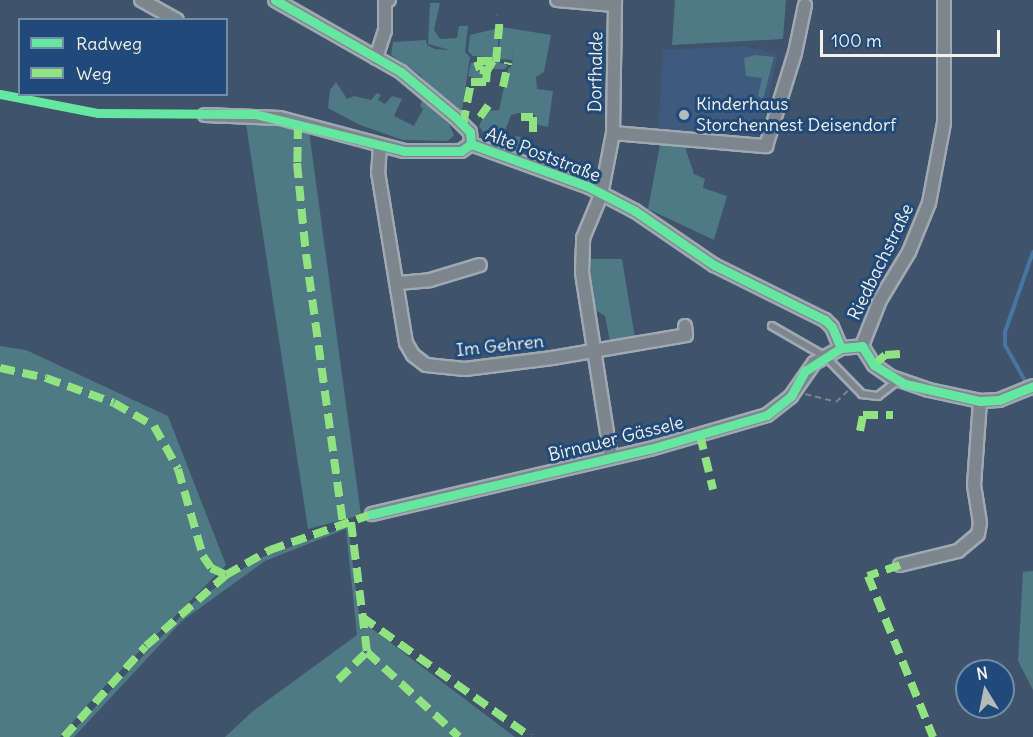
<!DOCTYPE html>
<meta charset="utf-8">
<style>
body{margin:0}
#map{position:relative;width:1033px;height:737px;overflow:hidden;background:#3f536b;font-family:Delius,sans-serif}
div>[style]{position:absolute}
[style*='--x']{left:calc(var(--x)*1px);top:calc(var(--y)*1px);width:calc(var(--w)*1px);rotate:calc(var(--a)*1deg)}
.built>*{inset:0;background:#3e5a7d}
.green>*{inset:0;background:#4e7985}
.stream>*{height:4px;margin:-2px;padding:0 2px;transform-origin:2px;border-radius:2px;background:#4776a0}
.path>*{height:2px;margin-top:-1px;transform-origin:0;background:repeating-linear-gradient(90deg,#7a8490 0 6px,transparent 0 10.5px)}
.roads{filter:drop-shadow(2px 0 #a0a9b2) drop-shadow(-2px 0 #a0a9b2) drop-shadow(0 2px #a0a9b2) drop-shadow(0 -2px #a0a9b2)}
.lane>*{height:6px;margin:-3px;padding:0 3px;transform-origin:3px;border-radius:3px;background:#7d868e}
.street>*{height:12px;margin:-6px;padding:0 6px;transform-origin:6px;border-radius:6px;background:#7d868e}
.quiet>*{height:8px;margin-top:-4px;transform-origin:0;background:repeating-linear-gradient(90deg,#91e382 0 15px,transparent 0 23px)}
.cycleway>*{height:9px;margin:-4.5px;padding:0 4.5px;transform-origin:4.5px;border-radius:4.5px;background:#66e7a1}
.dots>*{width:16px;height:16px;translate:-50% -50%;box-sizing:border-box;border:3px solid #1f4a7a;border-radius:50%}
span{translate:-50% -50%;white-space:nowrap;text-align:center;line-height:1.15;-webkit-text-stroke:6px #1f4a7a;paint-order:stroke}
.street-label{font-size:18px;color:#f4f1e8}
.poi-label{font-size:18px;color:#f4f1e8}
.left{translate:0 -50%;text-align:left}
.legend{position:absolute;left:18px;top:18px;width:210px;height:78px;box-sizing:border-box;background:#1f4a7a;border:2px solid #748da6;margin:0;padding:8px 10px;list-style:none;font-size:18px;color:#f4f1e8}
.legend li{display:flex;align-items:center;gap:12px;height:30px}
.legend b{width:30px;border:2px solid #748da6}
.north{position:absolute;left:955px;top:659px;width:60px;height:60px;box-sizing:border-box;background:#1f4a7a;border:2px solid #748da6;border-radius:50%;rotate:350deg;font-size:16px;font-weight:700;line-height:24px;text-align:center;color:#f4f1e8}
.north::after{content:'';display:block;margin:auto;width:21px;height:27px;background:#b5babc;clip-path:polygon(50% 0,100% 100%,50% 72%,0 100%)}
.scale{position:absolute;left:820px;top:30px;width:180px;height:27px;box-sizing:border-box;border:3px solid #f4f1e8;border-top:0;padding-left:8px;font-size:18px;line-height:21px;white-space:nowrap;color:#f4f1e8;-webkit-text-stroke:4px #1f4a7a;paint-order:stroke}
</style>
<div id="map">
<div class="built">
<div style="clip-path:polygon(743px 46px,778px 54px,763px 123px,702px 118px,699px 135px,658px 131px,663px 50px)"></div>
</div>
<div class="green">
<div style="clip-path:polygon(675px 0,786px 0,783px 39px,672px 45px)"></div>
<div style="clip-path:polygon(430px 3px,440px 3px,434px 30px,440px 39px,457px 38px,459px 26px,468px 26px,465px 52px,470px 57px,461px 117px,420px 75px,391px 55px,393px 42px,426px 40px,427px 45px,435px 49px,450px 50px,428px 44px)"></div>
<div style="clip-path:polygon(501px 27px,551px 35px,544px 72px,536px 77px,537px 89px,553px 91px,548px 127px,535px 124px,535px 115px,519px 113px,511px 115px,505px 131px,503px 141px,513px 143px,515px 136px,530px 139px,523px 155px,501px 146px,486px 134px,488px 130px,483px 132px,479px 126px,486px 111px,499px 110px,508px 69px,512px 66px,513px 44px,512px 60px,498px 59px)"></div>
<div style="clip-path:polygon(499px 28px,497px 58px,473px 56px,468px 51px,470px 35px)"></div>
<div style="clip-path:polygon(755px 55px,774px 57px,763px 99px,758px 96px,762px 78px,746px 76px,744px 58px)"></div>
<div style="clip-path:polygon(493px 61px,508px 65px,505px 69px,489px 69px,485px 81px,468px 76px,471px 63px)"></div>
<div style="clip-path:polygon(336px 82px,347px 99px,354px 96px,371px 100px,377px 93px,381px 95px,378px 100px,385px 104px,392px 96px,402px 99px,394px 116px,414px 126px,423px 109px,420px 106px,422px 100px,449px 124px,454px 135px,448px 141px,403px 140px,360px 125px,328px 108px,330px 90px)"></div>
<div style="clip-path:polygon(251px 119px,309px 131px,361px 515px,308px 529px,246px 124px)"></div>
<div style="clip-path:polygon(684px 144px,694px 174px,705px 179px,703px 188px,727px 196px,714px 240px,648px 209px,660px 145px)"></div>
<div style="clip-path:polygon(587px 259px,622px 259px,635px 338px,610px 342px,605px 316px,594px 309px)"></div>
<div style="clip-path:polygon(0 346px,26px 350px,168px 416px,226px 565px,97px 694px,60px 737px,0 737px)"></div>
<div style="clip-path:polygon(348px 526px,361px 630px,367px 625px,515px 737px,225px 737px,253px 711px,357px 635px,346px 529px,265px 561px,182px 621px,74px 737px,67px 737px,193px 603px,257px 559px)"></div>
<div style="clip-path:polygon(1033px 571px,1033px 690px,1018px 661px,1023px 572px)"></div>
</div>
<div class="stream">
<div style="--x:1033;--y:252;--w:85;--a:109.3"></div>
<div style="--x:1005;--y:332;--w:13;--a:90"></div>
<div style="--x:1005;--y:345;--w:57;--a:60.8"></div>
</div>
<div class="path">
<div style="--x:476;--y:81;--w:11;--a:10"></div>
<div style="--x:488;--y:82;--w:1;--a:0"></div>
<div style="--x:488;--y:106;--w:1;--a:-45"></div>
<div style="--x:478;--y:116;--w:2;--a:27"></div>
<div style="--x:805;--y:394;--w:32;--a:14"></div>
<div style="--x:836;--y:402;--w:16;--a:-43"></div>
</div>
<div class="roads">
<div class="lane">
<div style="--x:772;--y:326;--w:62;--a:29.9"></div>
<div style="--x:826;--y:357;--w:52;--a:45.8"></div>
<div style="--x:862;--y:394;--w:16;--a:7"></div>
<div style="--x:878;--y:396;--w:24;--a:-38"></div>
</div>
<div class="street">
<div style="--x:141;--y:0;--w:41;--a:29.1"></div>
<div style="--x:275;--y:0;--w:145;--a:29.7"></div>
<div style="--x:401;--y:72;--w:70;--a:39.8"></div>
<div style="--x:455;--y:117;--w:21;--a:45"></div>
<div style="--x:470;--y:132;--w:12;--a:85"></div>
<div style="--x:557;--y:0;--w:57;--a:5"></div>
<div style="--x:944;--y:0;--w:123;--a:90"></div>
<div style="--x:944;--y:123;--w:81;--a:100.6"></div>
<div style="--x:929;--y:203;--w:53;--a:112.2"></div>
<div style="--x:909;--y:252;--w:56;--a:121.1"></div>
<div style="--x:880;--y:300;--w:49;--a:111.4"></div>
<div style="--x:862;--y:346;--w:22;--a:58"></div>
<div style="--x:874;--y:365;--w:21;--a:35"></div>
<div style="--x:891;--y:377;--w:40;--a:18.9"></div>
<div style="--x:929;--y:390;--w:52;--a:12.2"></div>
<div style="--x:980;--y:401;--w:19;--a:-3"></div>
<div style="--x:999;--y:400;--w:37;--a:-22"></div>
<div style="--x:376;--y:58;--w:28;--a:-72"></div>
<div style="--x:385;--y:31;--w:30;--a:-90"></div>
<div style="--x:385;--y:1;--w:4;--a:-14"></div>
<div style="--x:205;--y:115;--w:75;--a:2.3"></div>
<div style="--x:280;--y:118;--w:128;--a:14.9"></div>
<div style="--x:404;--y:151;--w:57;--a:0"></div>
<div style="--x:461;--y:151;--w:12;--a:-35"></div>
<div style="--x:613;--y:133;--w:154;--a:4.9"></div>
<div style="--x:766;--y:146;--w:97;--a:-72.7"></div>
<div style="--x:795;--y:53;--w:49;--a:-78.2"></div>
<div style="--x:471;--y:144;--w:126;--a:20"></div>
<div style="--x:589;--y:187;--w:52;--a:27.6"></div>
<div style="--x:635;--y:211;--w:96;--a:34.4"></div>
<div style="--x:714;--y:265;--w:124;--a:26.4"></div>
<div style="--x:825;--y:320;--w:10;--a:45"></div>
<div style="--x:832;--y:327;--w:23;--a:67"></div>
<div style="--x:380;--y:146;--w:26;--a:94"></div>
<div style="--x:378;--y:172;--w:173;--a:80.7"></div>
<div style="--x:406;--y:343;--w:14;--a:60"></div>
<div style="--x:413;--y:355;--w:16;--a:38"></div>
<div style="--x:426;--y:365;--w:39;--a:6"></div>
<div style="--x:465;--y:369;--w:88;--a:-7.2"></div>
<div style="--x:552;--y:358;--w:136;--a:-9.7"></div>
<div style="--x:686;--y:335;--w:9;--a:-96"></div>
<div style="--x:398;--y:283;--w:32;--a:-5"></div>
<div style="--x:430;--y:280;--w:52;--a:-16.7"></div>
<div style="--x:611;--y:458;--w:188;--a:-98.9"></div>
<div style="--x:582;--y:272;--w:34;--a:-88"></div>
<div style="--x:583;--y:238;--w:47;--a:-67.3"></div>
<div style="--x:601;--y:195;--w:63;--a:-79"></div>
<div style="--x:613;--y:133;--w:133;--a:-89.1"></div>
<div style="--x:372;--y:514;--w:285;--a:-13.2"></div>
<div style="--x:650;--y:449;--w:122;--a:-16.2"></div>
<div style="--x:767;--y:415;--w:31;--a:-38"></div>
<div style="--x:791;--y:396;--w:40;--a:-55.1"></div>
<div style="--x:814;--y:363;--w:31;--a:-29"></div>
<div style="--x:841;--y:348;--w:21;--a:-5"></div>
<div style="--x:900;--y:565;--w:60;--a:-13.6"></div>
<div style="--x:958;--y:551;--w:26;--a:-40"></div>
<div style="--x:978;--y:534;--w:11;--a:-80"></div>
<div style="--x:980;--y:523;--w:38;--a:-99"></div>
<div style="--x:974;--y:485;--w:84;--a:-85.9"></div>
</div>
</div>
<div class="quiet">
<div style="--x:496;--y:62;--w:46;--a:-85"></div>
<div style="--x:486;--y:82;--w:11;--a:-85"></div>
<div style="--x:487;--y:71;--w:7;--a:-172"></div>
<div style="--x:480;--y:70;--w:9;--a:-108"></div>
<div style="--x:477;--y:61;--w:16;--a:0"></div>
<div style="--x:493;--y:61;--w:12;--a:121"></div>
<div style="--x:503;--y:87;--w:25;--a:-78"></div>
<div style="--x:480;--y:117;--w:14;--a:-54"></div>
<div style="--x:521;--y:117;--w:12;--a:0"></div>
<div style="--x:533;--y:117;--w:18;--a:90"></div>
<div style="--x:298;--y:124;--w:39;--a:91"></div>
<div style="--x:297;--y:163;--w:91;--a:84.4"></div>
<div style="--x:306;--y:254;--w:273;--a:82.2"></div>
<div style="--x:463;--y:125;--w:44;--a:-79.5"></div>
<div style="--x:471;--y:82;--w:17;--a:0"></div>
<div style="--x:874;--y:365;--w:15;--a:-42"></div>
<div style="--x:885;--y:355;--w:15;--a:-4"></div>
<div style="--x:0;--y:368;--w:47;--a:12.3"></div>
<div style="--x:46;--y:378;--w:72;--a:20.2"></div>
<div style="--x:114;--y:403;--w:46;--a:29.9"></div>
<div style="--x:154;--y:426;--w:49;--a:60.8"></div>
<div style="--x:178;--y:469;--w:91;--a:74"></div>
<div style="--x:203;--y:556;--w:14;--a:56"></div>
<div style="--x:211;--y:568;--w:17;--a:25"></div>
<div style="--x:860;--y:431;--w:16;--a:-79"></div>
<div style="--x:863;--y:415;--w:30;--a:0"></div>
<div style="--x:700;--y:435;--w:56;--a:76.5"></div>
<div style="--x:351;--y:522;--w:131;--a:83"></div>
<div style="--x:367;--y:652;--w:125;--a:42.7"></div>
<div style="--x:900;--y:565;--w:34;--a:161"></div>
<div style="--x:868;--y:576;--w:174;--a:68"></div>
<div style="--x:362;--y:617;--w:207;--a:35.4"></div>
<div style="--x:338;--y:680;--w:40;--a:-44"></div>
<div style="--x:64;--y:737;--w:122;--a:-48"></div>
<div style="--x:146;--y:646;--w:107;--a:-41.6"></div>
<div style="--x:226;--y:575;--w:51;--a:-29.6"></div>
<div style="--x:270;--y:550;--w:108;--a:-19.4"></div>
</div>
<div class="cycleway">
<div style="--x:275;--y:0;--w:145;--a:29.7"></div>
<div style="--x:401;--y:72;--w:70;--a:39.8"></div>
<div style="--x:455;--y:117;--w:21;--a:45"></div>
<div style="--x:470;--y:132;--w:12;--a:85"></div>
<div style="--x:0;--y:94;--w:100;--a:11"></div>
<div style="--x:98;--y:113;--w:157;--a:0.4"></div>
<div style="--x:255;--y:114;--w:154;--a:13.9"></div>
<div style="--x:404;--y:151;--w:57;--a:0"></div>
<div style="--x:461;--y:151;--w:12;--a:-35"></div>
<div style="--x:471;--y:144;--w:126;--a:20"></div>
<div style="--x:589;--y:187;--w:52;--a:27.6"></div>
<div style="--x:635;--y:211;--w:96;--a:34.4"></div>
<div style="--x:714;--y:265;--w:124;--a:26.4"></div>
<div style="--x:825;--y:320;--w:10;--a:45"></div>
<div style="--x:832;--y:327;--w:23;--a:67"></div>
<div style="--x:372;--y:514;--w:285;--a:-13.2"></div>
<div style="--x:650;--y:449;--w:122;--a:-16.2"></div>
<div style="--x:767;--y:415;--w:31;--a:-38"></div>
<div style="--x:791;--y:396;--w:29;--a:-61"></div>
<div style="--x:805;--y:371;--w:43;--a:-32.6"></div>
<div style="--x:841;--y:348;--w:21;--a:-5"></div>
<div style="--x:862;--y:346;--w:22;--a:58"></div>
<div style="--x:874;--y:365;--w:36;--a:32"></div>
<div style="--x:905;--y:384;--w:77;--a:12.8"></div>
<div style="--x:980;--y:401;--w:19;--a:-3"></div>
<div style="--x:999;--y:400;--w:37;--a:-22"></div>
</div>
<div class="dots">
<div style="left:684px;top:115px;background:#b5babc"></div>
</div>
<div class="street-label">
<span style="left:596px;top:72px;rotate:-89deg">Dorfhalde</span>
<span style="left:543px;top:155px;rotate:21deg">Alte Poststraße</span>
<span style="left:881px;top:262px;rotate:-64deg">Riedbachstraße</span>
<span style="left:500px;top:346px;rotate:-6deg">Im Gehren</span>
<span style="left:616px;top:439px;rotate:-14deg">Birnauer Gässele</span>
</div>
<div class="poi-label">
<span class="left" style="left:696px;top:115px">Kinderhaus<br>Storchennest Deisendorf</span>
</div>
<ul class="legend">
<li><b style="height:8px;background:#66e7a1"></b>Radweg</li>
<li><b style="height:8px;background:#91e382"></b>Weg</li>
</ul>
<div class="north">N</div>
<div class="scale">100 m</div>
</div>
